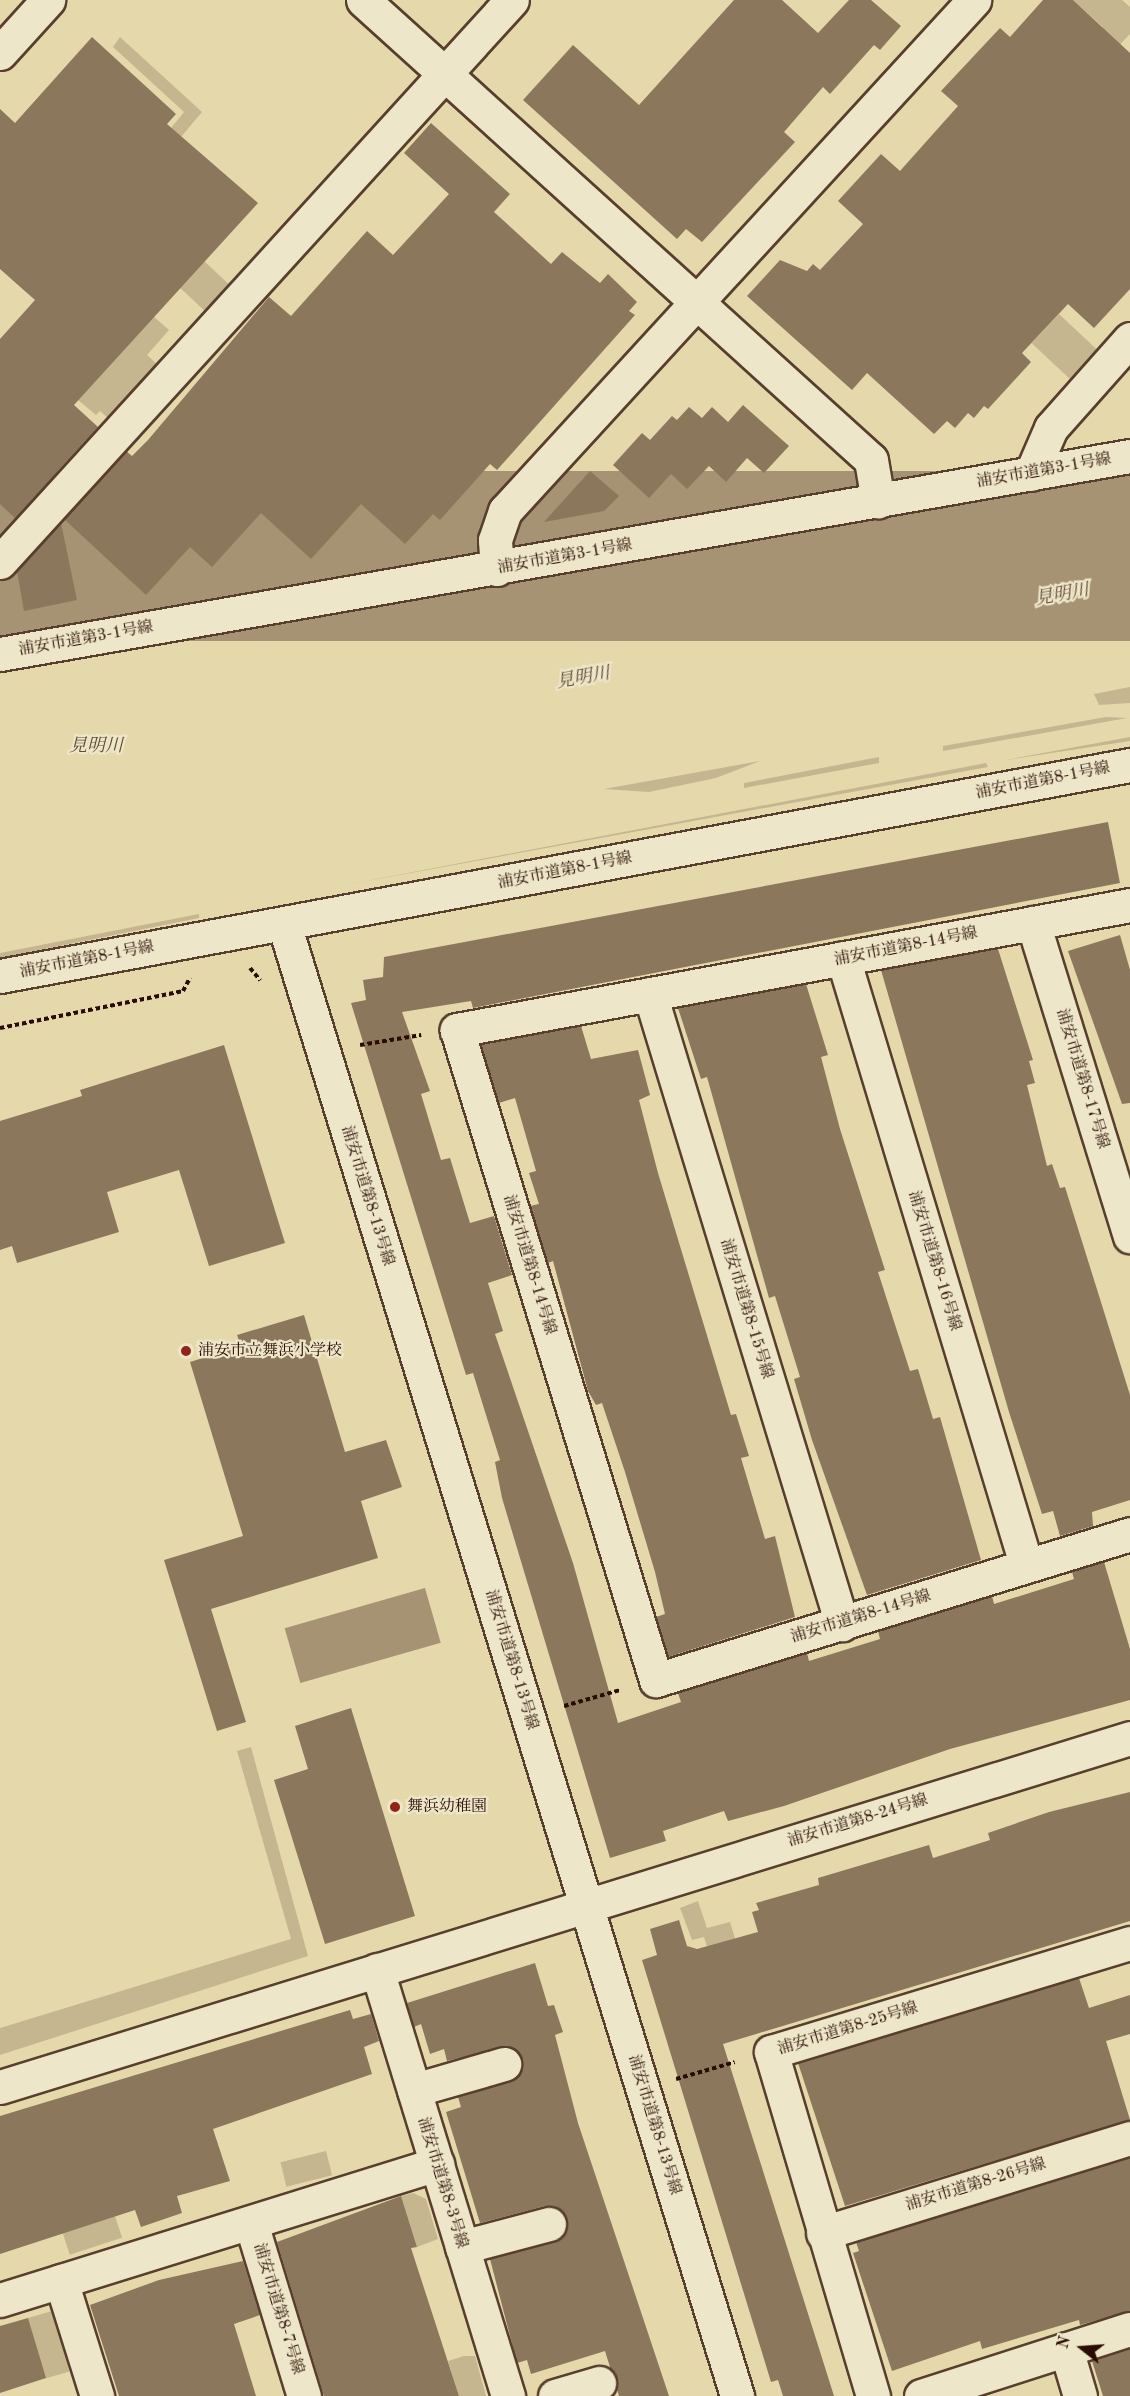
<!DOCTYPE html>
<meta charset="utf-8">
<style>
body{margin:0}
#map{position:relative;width:1130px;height:2396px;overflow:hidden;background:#e5d9ac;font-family:"Old Standard TT","Noto Serif JP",serif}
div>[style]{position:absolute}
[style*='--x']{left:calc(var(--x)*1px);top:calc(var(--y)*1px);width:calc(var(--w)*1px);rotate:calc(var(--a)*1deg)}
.green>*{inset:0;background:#c5b68f;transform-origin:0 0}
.water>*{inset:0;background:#a59373;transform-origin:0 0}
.building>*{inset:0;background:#8b775b}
.path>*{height:4px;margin-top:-2px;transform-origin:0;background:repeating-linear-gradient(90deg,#290c03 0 4.5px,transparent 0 7.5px)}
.roads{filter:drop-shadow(2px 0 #583f2d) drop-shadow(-2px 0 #583f2d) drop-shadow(0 2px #583f2d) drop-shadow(0 -2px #583f2d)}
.minor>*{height:33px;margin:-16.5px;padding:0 16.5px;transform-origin:16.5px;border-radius:16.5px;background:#eee6c9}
.tertiary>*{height:33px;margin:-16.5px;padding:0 16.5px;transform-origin:16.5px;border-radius:16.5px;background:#eee6c9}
.dots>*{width:16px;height:16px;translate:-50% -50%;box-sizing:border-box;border:3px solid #eee6c9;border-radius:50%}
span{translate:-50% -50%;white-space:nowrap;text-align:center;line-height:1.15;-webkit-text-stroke:4.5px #eee6c9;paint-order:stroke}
.street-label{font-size:16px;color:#290c03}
.poi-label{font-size:16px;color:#290c03}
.left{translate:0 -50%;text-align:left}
.water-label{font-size:18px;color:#614935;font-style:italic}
.north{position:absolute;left:1052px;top:2318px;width:60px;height:60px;-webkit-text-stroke:4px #eee6c9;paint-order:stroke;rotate:287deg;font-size:16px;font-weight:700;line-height:24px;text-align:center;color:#290c03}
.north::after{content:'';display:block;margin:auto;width:21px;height:27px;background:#290c03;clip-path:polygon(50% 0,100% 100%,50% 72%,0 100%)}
</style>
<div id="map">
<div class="green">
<div style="clip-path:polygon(1073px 0,1122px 0,1130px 7px,1130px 34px,1105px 60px,1089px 44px,1103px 27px)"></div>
<div style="clip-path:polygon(120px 37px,202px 112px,160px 162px,151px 153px,184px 112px,113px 47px)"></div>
<div style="left:204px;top:261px;width:34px;height:36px;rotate:43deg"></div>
<div style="left:1059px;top:314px;width:53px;height:40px;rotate:43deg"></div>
<div style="clip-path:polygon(153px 316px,169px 330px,147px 355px,158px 365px,108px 418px,100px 411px,96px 415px,78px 400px)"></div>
<div style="clip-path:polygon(1130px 687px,1130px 703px,1099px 705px,1094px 694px)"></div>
<div style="clip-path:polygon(1106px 717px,1127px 718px,943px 751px,943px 746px)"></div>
<div style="clip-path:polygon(1130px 737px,1130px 741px,1000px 761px)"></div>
<div style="clip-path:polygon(879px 757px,879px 763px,744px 788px,744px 783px)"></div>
<div style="clip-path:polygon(760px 761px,716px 778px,649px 792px,604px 789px)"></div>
<div style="clip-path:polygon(986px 763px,988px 767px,345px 885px)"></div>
<div style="clip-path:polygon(199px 914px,199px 918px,0 958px,0 953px)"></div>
<div style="clip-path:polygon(251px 1747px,308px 1956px,0 2055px,0 2028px,291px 1939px,237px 1751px)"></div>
<div style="clip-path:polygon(698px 1901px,707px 1928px,730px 1922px,742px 1961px,714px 1970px,704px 1937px,692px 1940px,680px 1908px)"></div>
<div style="left:326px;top:2151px;width:25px;height:47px;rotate:76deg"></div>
<div style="clip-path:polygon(413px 2193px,426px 2199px,438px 2239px,417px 2247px,401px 2196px)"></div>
<div style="left:115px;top:2216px;width:23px;height:55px;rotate:72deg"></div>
<div style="left:52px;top:2311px;width:63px;height:25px;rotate:74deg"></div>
<div style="clip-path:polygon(464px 2356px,475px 2356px,486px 2396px,459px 2396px,448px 2361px)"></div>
</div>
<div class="water">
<div style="left:1130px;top:471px;width:170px;height:1148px;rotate:90deg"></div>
<div style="left:425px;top:1588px;width:57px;height:146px;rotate:74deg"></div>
</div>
<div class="building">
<div style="clip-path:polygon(734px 0,782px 0,818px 33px,849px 0,871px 0,901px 26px,880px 50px,874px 45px,830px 94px,823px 87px,784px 132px,795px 142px,702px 242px,686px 229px,677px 239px,523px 100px,573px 45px,639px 105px)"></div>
<div style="clip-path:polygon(1043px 0,1073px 0,1130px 53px,1130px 289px,1094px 328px,1068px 304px,1022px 353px,1031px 362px,988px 409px,984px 406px,974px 418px,968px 413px,955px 428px,947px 421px,934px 434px,867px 373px,852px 390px,747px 296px,780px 260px,807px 271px,813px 264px,820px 270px,863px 224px,838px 201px,881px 154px,900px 171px,958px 106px,941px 91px,1000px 28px,1010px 37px)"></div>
<div style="clip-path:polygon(92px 37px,176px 114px,167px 124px,258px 203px,74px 405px,98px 427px,15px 518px,0 504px,0 339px,35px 300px,0 269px,0 109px,15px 123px)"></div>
<div style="clip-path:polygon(431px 123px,510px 194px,494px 212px,551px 264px,562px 252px,600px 283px,608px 274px,637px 302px,629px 311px,635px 315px,497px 470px,490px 464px,440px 520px,433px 514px,405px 544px,361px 504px,311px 559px,261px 513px,212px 567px,190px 547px,146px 595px,64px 519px,126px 451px,132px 456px,148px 440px,269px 297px,291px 316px,367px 231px,393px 255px,449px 194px,404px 153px)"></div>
<div style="clip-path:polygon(743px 405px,789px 446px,764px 473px,747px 458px,726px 482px,709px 466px,687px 489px,671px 474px,649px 498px,613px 465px,642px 433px,650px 440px,672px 416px,677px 420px,689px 407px,702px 418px,712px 407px,728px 422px)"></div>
<div style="clip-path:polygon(590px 471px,619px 496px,604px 511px,544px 522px)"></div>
<div style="clip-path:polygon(61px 523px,77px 600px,24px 611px,17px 571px)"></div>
<div style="clip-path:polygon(1108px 822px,1120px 883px,473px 1008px,471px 1001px,402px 1012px,430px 1091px,421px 1094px,441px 1160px,450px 1158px,470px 1223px,494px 1216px,512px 1275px,488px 1283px,503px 1331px,495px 1334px,573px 1563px,618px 1723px,681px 1702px,678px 1693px,807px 1653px,809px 1661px,880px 1639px,878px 1631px,992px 1596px,994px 1604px,1074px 1579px,1072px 1572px,1104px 1562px,1130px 1649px,1130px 1700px,950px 1749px,784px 1806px,728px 1821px,724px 1811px,663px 1831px,666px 1841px,610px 1858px,502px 1498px,495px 1462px,500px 1460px,473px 1373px,466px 1375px,351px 1003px,366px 1000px,363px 980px,383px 977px,384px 957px)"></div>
<div style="clip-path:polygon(1120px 935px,1130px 970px,1130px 1103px,1122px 1104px,1068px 951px)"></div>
<div style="clip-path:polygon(998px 949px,1033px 1060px,1029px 1061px,1035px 1083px,1027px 1085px,1047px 1166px,1052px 1164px,1060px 1188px,1065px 1187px,1130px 1395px,1130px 1500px,1092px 1512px,1093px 1526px,1060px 1536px,1053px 1511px,1042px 1514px,1009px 1412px,881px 970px)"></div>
<div style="clip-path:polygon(806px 984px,828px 1055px,821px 1057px,840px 1129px,885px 1270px,878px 1272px,910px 1371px,918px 1369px,933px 1419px,940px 1417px,981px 1560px,867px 1595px,812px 1440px,794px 1379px,800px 1377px,775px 1296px,769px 1298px,707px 1077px,701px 1079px,678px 1008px)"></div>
<div style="clip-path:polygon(581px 1026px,591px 1059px,638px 1050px,650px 1095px,639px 1100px,658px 1173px,731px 1415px,736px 1414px,749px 1456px,741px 1458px,765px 1539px,775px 1536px,795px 1617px,668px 1657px,656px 1617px,665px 1614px,655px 1572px,625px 1472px,602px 1403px,596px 1405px,588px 1391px,553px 1261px,548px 1263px,530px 1206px,539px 1204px,529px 1173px,536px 1171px,515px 1098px,499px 1103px,481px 1045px)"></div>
<div style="clip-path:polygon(224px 1045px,285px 1243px,209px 1266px,179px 1170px,107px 1192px,119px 1232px,17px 1263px,12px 1246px,0 1250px,0 1121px,82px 1096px,80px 1090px)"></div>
<div style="clip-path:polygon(304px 1315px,345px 1452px,386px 1440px,402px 1487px,361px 1501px,378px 1558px,211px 1609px,246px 1722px,217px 1731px,164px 1560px,243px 1536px,190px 1362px,241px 1346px,237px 1335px)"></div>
<div style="clip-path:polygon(351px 1708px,415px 1916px,325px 1944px,274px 1780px,308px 1769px,295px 1726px)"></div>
<div style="clip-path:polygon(1130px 1792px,1130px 1921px,723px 2044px,834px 2396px,783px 2396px,778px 2380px,771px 2382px,642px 1960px,657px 1955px,650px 1929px,679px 1920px,687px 1946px,697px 1949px,758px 1932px,752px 1912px,759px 1910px,756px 1903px,819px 1885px,818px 1878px,929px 1845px,933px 1858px,990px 1840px,988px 1833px,1049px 1812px)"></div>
<div style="clip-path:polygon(535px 1963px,548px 2006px,554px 2005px,563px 2032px,555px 2035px,578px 2123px,669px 2396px,619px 2396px,605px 2351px,531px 2374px,527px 2360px,517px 2363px,490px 2259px,554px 2242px,567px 2229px,567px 2219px,554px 2206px,545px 2206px,480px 2223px,446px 2112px,461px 2107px,458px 2097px,517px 2077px,522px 2058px,508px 2046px,447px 2061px,444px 2049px,430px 2054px,421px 2024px,414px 2027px,407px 2003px)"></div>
<div style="clip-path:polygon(1079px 1978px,1089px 2008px,1130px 1995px,1130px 2034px,1106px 2041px,1130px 2120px,845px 2206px,798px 2063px)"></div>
<div style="clip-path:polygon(350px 2010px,353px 2019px,371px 2014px,379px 2041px,364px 2047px,372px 2074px,213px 2129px,230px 2181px,177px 2196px,182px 2213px,141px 2227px,135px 2210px,0 2254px,0 2116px)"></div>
<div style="clip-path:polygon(1130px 2158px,1130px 2311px,1080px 2325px,1079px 2320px,982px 2349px,980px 2341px,892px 2371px,853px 2253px,859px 2251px,856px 2242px)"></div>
<div style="clip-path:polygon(401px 2196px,417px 2247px,411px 2248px,459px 2396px,324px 2396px,277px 2242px)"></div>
<div style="clip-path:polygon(243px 2261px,260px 2315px,234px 2324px,256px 2396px,119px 2396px,90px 2305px,159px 2280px)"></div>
<div style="clip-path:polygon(28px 2318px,46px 2378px,0 2393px,0 2326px)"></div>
<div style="clip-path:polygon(1130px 2349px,1130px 2396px,1103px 2396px,1092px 2361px)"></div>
</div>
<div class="path">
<div style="--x:250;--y:968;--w:16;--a:50"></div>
<div style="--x:0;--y:1028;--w:187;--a:-11.4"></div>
<div style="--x:183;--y:991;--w:15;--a:-62"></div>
<div style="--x:360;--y:1045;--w:62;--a:-9.3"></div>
<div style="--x:564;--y:1706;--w:58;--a:-15.9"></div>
<div style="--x:676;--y:2079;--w:61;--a:-16.1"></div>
</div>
<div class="roads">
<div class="minor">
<div style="--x:363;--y:0;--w:685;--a:42.16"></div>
<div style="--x:871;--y:460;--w:42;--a:80.3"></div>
<div style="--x:1031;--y:474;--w:50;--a:-66.5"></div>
<div style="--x:1051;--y:428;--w:119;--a:-48.4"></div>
<div style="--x:0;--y:562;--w:760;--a:-47.67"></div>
<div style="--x:497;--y:569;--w:29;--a:-94"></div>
<div style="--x:495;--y:540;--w:31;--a:-71"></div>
<div style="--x:505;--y:511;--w:694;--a:-47.45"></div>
<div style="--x:0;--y:654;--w:1147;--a:-9.94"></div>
<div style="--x:1130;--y:905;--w:685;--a:169.48"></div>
<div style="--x:457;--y:1030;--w:680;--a:72.98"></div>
<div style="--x:656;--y:1680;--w:496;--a:-17.1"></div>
<div style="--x:1033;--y:923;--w:328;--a:72.8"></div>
<div style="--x:843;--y:958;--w:633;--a:73.2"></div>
<div style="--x:650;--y:994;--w:659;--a:73.05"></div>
<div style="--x:377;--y:1970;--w:446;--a:72.9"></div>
<div style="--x:0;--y:2087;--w:1183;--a:-17.16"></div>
<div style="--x:414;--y:2090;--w:94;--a:-16.1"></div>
<div style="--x:251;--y:2223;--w:181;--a:73"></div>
<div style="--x:823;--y:2233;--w:321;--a:-17.2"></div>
<div style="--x:462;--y:2247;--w:90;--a:-14.8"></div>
<div style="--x:61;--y:2281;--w:121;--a:72.6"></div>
<div style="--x:0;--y:2300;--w:458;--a:-17.3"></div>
<div style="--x:1066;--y:2349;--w:49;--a:73.4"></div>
<div style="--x:555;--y:2396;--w:46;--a:-16.5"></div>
<div style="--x:873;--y:2396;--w:359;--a:-106.5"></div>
<div style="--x:771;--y:2052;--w:375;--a:-16.9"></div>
<div style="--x:921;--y:2396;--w:219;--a:-17.8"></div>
</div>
<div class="tertiary">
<div style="--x:0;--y:53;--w:72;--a:-47.8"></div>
<div style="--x:284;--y:924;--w:1540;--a:72.89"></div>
<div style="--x:0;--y:976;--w:1150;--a:-10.58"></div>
</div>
</div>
<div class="dots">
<div style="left:186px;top:1351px;background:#8f2418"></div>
<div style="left:395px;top:1807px;background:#8f2418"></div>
</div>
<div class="street-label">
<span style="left:1044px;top:471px;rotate:-10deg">浦安市道第3-1号線</span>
<span style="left:565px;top:557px;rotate:-10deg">浦安市道第3-1号線</span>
<span style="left:86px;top:639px;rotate:-10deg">浦安市道第3-1号線</span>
<span style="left:1043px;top:781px;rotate:-11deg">浦安市道第8-1号線</span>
<span style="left:565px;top:871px;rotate:-11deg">浦安市道第8-1号線</span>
<span style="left:906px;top:947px;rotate:-11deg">浦安市道第8-14号線</span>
<span style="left:87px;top:960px;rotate:-11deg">浦安市道第8-1号線</span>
<span style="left:1082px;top:1079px;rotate:73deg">浦安市道第8-17号線</span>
<span style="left:367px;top:1196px;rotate:73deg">浦安市道第8-13号線</span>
<span style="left:934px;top:1261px;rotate:73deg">浦安市道第8-16号線</span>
<span style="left:529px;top:1265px;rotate:73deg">浦安市道第8-14号線</span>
<span style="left:746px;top:1309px;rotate:73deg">浦安市道第8-15号線</span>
<span style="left:861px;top:1617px;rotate:-17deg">浦安市道第8-14号線</span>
<span style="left:511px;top:1660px;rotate:73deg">浦安市道第8-13号線</span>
<span style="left:858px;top:1821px;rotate:-17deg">浦安市道第8-24号線</span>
<span style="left:848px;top:2029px;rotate:-17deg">浦安市道第8-25号線</span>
<span style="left:654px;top:2125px;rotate:73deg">浦安市道第8-13号線</span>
<span style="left:442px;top:2183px;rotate:73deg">浦安市道第8-3号線</span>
<span style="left:976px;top:2185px;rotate:-17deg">浦安市道第8-26号線</span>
<span style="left:278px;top:2309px;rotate:73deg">浦安市道第8-7号線</span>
</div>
<div class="poi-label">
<span class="left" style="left:198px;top:1351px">浦安市立舞浜小学校</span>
<span class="left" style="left:407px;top:1807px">舞浜幼稚園</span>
</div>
<div class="water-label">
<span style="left:1062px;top:595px;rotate:-10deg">見明川</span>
<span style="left:583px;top:678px;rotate:-10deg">見明川</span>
<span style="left:96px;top:746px">見明川</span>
</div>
<div class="north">N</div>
</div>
